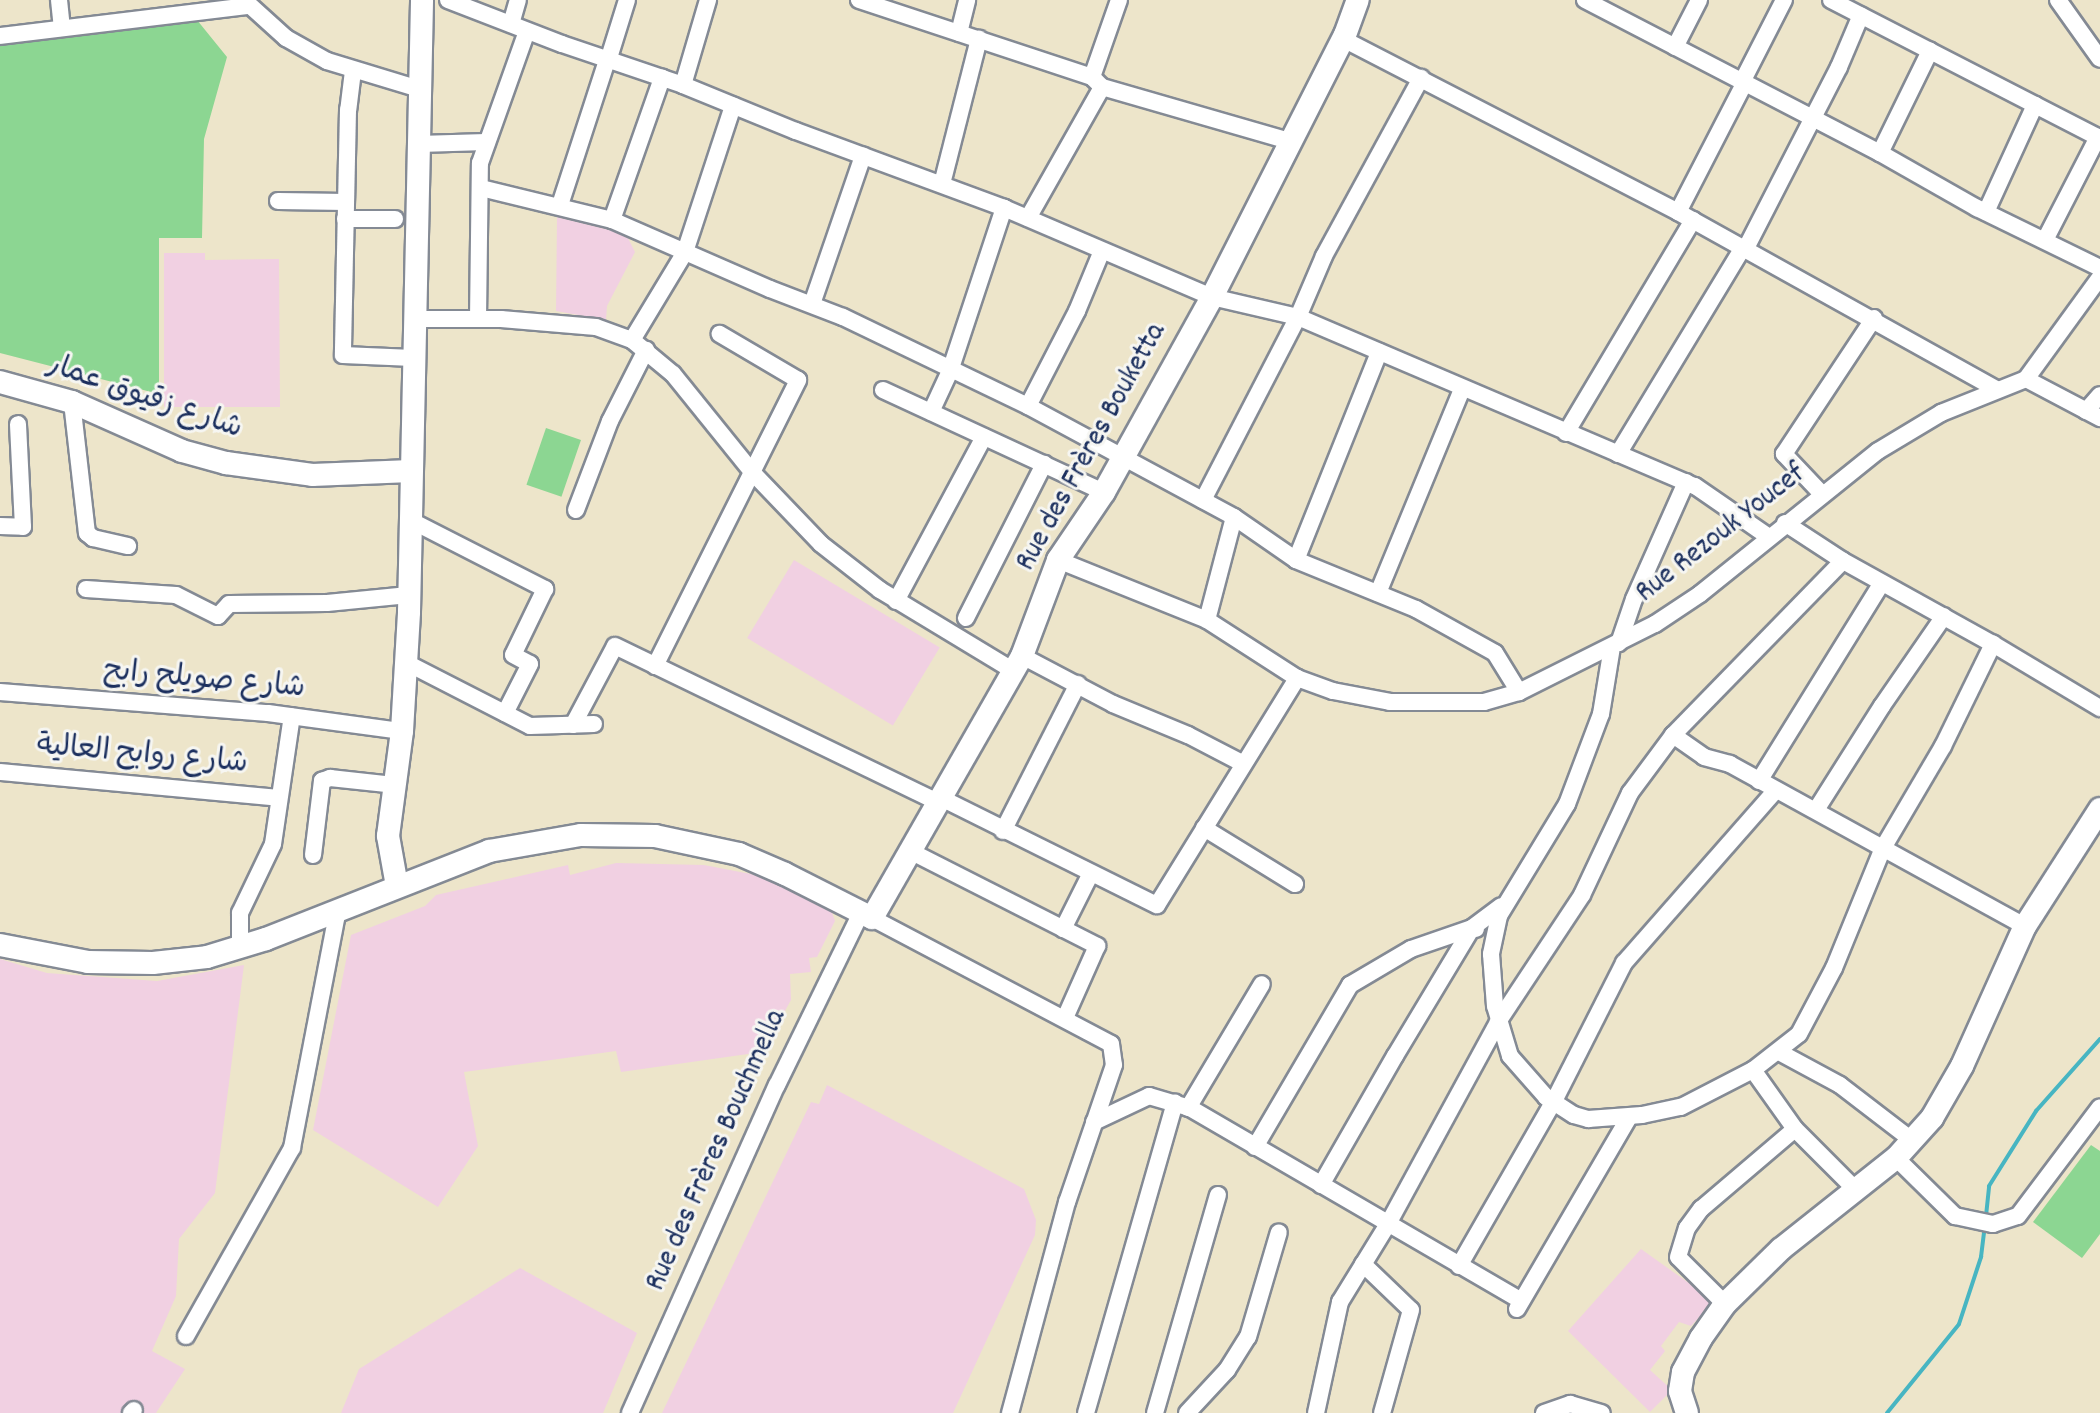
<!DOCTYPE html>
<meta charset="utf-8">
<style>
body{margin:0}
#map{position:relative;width:2100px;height:1413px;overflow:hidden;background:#ede5ca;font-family:Dekko,"Playpen Sans Arabic",sans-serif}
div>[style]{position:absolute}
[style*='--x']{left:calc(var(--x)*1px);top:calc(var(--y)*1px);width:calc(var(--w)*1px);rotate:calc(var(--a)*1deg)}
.built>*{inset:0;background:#f1d0e2;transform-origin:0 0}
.green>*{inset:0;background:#8cd692;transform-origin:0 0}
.stream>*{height:4px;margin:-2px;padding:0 2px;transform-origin:2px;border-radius:2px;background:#47b5c2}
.roads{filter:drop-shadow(2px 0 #848a94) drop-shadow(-2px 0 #848a94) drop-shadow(0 2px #848a94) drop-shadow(0 -2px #848a94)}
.minor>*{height:16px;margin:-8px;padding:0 8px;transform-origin:8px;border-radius:8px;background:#fff}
.secondary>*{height:22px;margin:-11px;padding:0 11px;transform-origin:11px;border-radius:11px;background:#fff}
span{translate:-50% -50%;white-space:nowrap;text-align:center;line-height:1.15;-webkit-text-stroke:6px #f6f6f2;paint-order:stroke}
.street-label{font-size:30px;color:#1b2f5e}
</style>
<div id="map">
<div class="built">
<div style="clip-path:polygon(557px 217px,626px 234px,635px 252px,607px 306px,606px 320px,556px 311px)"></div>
<div style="clip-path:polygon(164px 253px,205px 253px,205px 260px,279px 259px,280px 407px,164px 407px)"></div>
<div style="left:794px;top:560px;width:170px;height:91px;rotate:31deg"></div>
<div style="clip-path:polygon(616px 863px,704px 865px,761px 876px,830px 907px,835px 921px,817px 957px,809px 958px,811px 972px,790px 974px,791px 1000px,762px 1052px,621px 1072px,616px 1051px,464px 1072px,478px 1146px,438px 1207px,313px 1130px,351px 935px,425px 906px,436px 895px,568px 865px,570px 875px)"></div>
<div style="clip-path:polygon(0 959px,47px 973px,157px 981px,244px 965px,215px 1193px,179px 1239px,176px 1296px,152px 1351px,185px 1369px,156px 1413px,0 1413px)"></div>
<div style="clip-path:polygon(827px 1085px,1024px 1189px,1036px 1220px,1035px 1235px,953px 1413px,662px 1413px,811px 1102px,819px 1104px)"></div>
<div style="clip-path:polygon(1641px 1249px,1714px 1301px,1691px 1326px,1679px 1322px,1661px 1346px,1665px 1351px,1650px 1370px,1672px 1390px,1650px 1412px,1568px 1331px)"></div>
<div style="clip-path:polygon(520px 1268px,637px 1333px,603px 1413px,341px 1413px,359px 1369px)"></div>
</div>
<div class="green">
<div style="clip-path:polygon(197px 20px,227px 57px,204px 139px,202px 238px,159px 238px,159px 394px,0 353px,0 45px)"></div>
<div style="left:546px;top:428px;width:37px;height:60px;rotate:19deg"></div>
<div style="clip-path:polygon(2091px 1145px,2100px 1151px,2100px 1234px,2082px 1258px,2033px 1222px)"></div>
</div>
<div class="stream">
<div style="--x:1986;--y:1216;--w:30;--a:-84"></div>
<div style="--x:1989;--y:1186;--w:89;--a:-57.9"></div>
<div style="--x:2036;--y:1111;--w:96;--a:-48.4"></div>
<div style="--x:1887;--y:1413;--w:114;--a:-51"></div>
<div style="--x:1959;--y:1324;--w:71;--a:-71.8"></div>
<div style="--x:1981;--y:1257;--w:32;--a:-83"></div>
</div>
<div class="roads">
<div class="minor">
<div style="--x:59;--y:0;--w:28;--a:84"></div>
<div style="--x:244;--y:0;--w:57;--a:42.1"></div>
<div style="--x:286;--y:38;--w:47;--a:29.3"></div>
<div style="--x:327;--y:61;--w:96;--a:16.9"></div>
<div style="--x:448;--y:0;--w:122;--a:21.1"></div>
<div style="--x:562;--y:44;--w:128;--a:18.7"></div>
<div style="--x:683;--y:85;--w:122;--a:22.2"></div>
<div style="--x:796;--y:131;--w:222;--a:20.3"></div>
<div style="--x:1004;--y:208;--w:226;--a:23.2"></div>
<div style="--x:1212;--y:297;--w:88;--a:13.1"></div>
<div style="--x:1298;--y:317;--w:431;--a:23.1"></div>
<div style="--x:1695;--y:486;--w:90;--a:34.6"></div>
<div style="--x:859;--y:0;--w:245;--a:18.3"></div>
<div style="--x:1092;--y:77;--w:14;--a:45"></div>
<div style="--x:1102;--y:87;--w:195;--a:16.1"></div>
<div style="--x:1585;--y:0;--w:332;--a:27.4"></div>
<div style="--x:1880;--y:153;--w:112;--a:29.6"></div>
<div style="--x:1977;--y:208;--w:137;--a:26"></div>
<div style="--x:1831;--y:0;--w:302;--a:27.2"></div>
<div style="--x:2058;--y:0;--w:72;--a:54.6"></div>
<div style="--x:511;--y:24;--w:25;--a:-74"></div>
<div style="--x:959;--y:33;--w:34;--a:-76"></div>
<div style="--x:0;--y:36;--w:251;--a:-6.9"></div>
<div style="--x:1343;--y:39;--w:377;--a:27.3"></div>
<div style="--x:1678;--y:212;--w:364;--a:29.1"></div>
<div style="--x:1675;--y:47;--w:53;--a:-62.9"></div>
<div style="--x:608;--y:61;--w:64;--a:-72.7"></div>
<div style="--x:353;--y:71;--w:39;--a:97"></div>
<div style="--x:348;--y:110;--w:245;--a:91.2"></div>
<div style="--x:343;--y:355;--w:70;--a:2.5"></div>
<div style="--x:1092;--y:77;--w:82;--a:-70.7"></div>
<div style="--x:1742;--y:82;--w:92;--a:-62.9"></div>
<div style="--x:683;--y:85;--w:89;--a:-73.6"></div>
<div style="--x:418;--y:144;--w:69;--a:-1.7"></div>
<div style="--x:1880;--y:153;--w:114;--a:-63.9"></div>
<div style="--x:942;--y:184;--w:150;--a:-75.7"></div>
<div style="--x:481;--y:188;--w:135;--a:13.7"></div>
<div style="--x:612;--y:220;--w:172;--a:23.6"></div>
<div style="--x:770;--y:289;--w:78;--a:21"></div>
<div style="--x:843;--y:317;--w:205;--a:25.7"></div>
<div style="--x:1028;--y:406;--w:234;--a:28.3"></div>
<div style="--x:1234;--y:517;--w:75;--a:34.7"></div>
<div style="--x:1296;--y:560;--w:130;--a:22.2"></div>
<div style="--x:1416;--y:609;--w:90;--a:29.1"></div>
<div style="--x:1495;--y:653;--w:46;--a:58.4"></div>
<div style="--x:278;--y:201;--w:68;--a:0.8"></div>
<div style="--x:560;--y:205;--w:152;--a:-72"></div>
<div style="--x:1678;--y:212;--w:144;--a:-62.7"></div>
<div style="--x:1986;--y:212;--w:118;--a:-65.4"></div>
<div style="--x:1028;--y:218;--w:150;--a:-60.5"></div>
<div style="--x:345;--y:219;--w:50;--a:0"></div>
<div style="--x:612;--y:220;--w:151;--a:-70.6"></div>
<div style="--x:2045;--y:240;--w:116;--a:-62.8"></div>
<div style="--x:1745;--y:250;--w:206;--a:-62.8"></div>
<div style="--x:1839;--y:67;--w:56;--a:-67.1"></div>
<div style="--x:812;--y:304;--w:157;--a:-71"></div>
<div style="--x:414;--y:319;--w:87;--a:0"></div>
<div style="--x:501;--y:319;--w:95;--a:4.8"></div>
<div style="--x:596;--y:327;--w:38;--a:20"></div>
<div style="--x:632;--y:340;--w:53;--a:39.7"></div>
<div style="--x:673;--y:374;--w:127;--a:51.1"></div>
<div style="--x:753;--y:473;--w:98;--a:46.2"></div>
<div style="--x:821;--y:544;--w:75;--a:37.9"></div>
<div style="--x:880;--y:590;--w:154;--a:31.2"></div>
<div style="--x:478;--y:319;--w:156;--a:-89.3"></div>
<div style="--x:480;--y:163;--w:140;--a:-70.4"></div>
<div style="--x:632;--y:340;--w:103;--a:-58.9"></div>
<div style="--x:685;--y:252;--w:154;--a:-71.8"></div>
<div style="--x:2026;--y:379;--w:84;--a:27.8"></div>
<div style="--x:883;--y:390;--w:243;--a:24.8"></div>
<div style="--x:72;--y:402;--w:132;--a:83.5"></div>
<div style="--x:87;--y:533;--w:8;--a:40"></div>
<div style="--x:93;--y:538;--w:36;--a:13"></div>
<div style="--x:1028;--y:406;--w:107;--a:-62.7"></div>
<div style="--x:1077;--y:311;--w:63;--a:-67.5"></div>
<div style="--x:2086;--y:411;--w:21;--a:-49"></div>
<div style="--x:931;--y:412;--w:45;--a:-65.1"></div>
<div style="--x:950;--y:371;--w:172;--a:-71.7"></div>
<div style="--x:1566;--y:433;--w:248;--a:-59.2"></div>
<div style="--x:1618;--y:454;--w:240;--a:-58.8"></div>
<div style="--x:1821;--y:493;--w:54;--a:-133.5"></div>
<div style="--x:1784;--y:454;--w:163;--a:-56.5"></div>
<div style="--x:1203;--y:500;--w:206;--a:-62.6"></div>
<div style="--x:1298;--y:317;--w:66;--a:-66.9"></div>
<div style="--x:1324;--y:256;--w:203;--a:-61.4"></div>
<div style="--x:576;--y:510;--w:95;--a:-69.1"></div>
<div style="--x:610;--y:421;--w:80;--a:-63.1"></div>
<div style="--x:410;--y:520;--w:152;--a:27.1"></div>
<div style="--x:545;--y:589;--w:73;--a:115.9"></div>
<div style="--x:513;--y:655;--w:19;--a:28"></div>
<div style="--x:530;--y:664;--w:55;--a:117"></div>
<div style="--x:1785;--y:523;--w:69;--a:33.2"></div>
<div style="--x:1843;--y:561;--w:171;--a:29"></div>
<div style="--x:1993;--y:644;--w:125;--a:30.9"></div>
<div style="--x:0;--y:526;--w:23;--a:2"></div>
<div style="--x:23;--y:527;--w:103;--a:-92.8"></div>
<div style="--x:1058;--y:560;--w:161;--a:21.9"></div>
<div style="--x:1207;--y:620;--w:107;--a:32.8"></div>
<div style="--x:1297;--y:678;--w:38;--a:20"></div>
<div style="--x:1333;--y:691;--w:58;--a:10.9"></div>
<div style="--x:1390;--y:702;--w:94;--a:0"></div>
<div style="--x:1484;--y:702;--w:36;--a:-16"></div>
<div style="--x:1519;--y:692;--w:152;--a:-26.6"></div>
<div style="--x:1655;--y:624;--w:54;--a:-33.7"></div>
<div style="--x:1700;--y:594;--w:228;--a:-38.8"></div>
<div style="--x:1878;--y:451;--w:74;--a:-31.1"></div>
<div style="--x:1941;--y:413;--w:92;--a:-21.8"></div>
<div style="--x:2026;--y:379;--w:126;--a:-54"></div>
<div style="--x:1296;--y:560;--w:224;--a:-68.2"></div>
<div style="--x:86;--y:589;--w:90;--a:3.8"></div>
<div style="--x:176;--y:595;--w:47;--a:26.6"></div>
<div style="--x:218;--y:616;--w:16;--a:-47"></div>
<div style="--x:229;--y:604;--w:98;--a:-0.6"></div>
<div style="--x:327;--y:603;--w:82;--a:-5.6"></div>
<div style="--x:1378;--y:593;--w:221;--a:-67.6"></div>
<div style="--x:896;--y:601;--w:186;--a:-61.8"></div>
<div style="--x:966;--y:618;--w:173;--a:-63.1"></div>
<div style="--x:1207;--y:620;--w:106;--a:-75.3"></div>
<div style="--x:1619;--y:643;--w:46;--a:-71.2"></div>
<div style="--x:1634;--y:599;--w:128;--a:-66"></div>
<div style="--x:1612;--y:647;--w:68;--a:99.3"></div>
<div style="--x:1601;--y:714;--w:96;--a:110.7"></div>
<div style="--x:1567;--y:804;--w:131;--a:121.3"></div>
<div style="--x:1499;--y:916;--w:39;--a:102"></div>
<div style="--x:1491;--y:954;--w:52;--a:85.6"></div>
<div style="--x:1495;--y:1006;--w:52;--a:73.3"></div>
<div style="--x:1510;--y:1056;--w:55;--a:48.7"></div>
<div style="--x:1546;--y:1097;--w:33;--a:33"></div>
<div style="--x:1574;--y:1115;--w:15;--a:16"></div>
<div style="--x:1588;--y:1119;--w:54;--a:-4.2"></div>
<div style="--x:1642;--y:1115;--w:40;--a:-12"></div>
<div style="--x:1681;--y:1107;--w:81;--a:-27.2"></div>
<div style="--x:1753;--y:1070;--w:58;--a:-38"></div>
<div style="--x:1799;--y:1034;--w:75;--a:-62.1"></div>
<div style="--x:1834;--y:968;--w:130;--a:-67.8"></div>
<div style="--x:1883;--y:848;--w:118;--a:-59.5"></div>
<div style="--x:1943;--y:746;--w:114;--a:-63.9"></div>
<div style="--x:1022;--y:656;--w:103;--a:27.8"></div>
<div style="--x:1113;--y:704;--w:81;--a:22.5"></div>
<div style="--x:1188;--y:735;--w:61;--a:27.4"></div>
<div style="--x:405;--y:662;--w:140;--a:27.1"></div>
<div style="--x:530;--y:726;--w:64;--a:-1.8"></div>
<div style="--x:655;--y:666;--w:320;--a:-63.4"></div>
<div style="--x:798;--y:380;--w:91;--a:-149.5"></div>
<div style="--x:0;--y:692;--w:269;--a:4.5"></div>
<div style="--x:268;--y:713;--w:135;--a:7.7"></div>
<div style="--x:573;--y:725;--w:89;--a:-62"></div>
<div style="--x:615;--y:646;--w:359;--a:25.8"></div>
<div style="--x:1673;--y:735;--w:38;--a:35"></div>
<div style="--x:1704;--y:757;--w:27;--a:15"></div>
<div style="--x:1730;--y:764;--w:337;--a:28.8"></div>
<div style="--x:0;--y:772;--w:280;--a:5.3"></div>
<div style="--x:1759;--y:781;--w:233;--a:-58.2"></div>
<div style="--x:941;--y:798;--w:241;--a:26.4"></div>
<div style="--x:1157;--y:905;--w:267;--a:-58.3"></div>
<div style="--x:1816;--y:810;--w:123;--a:-57.6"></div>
<div style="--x:1882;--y:706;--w:109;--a:-55.4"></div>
<div style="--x:1204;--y:828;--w:107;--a:31.6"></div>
<div style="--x:1003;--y:831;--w:165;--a:-63"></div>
<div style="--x:910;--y:851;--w:210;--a:26.9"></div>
<div style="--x:1097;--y:946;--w:79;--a:114"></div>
<div style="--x:313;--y:855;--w:75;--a:-83.1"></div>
<div style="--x:322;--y:781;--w:9;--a:-21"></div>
<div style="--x:330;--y:778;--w:64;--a:6.2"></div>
<div style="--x:872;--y:918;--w:270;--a:27.8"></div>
<div style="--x:1111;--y:1044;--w:21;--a:82"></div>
<div style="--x:1114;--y:1065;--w:145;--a:108.9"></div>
<div style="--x:1067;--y:1202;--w:219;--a:105.1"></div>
<div style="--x:1063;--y:929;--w:60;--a:-63.4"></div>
<div style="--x:240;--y:948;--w:35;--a:-90"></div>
<div style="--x:240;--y:913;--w:76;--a:-64.4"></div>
<div style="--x:273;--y:844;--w:129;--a:-81.6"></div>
<div style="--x:1779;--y:1052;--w:69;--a:28.4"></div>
<div style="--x:1840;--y:1085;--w:92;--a:37.5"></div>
<div style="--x:1753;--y:1070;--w:72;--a:54.6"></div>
<div style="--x:1795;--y:1129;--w:86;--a:45"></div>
<div style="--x:1188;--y:1108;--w:144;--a:-59.2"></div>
<div style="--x:1094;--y:1122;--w:61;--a:-25.3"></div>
<div style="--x:1149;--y:1096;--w:43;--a:16.3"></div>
<div style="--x:1190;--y:1108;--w:383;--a:30.2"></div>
<div style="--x:1255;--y:1147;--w:188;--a:-59.6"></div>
<div style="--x:1350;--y:985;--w:71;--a:-30.5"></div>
<div style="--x:1411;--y:949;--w:65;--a:-19"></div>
<div style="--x:1472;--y:928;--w:36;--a:-37"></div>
<div style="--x:1896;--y:1158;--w:83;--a:44.5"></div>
<div style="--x:1955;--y:1216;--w:39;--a:12"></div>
<div style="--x:1993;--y:1224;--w:26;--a:-18"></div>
<div style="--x:2018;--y:1216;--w:136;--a:-53"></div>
<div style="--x:1321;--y:1185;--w:149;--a:-60.2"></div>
<div style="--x:1395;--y:1056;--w:149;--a:-59"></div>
<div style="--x:1472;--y:928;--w:4;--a:14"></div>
<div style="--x:1363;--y:1264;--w:66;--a:43.8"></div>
<div style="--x:1411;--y:1310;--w:107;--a:105.7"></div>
<div style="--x:1459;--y:1266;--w:190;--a:-60.1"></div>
<div style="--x:1554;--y:1101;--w:155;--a:-63.1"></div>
<div style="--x:1624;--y:963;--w:230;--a:-48.7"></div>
<div style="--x:1725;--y:1304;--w:66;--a:-135"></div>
<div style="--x:1678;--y:1257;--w:30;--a:-73"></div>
<div style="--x:1687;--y:1228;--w:24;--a:-54"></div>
<div style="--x:1701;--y:1209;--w:123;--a:-40.4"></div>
<div style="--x:1517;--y:1309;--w:222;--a:-59.7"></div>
<div style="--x:186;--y:1336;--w:216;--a:-60.6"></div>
<div style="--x:292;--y:1148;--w:242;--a:-79.1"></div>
<div style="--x:131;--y:1413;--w:4;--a:-45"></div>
<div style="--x:630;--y:1413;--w:359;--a:-65.9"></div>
<div style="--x:777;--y:1085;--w:191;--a:-64"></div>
<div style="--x:1086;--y:1413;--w:323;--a:-74"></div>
<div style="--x:1155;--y:1413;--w:227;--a:-73.9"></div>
<div style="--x:1187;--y:1413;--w:59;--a:-47.1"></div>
<div style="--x:1227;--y:1370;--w:39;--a:-58"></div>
<div style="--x:1248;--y:1337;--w:109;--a:-73.6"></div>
<div style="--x:1316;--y:1413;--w:114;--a:-77.8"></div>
<div style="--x:1340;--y:1302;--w:92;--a:-58.4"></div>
<div style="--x:1388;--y:1224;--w:230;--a:-61.4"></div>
<div style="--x:1498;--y:1022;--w:152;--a:-56.5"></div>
<div style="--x:1582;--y:895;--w:113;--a:-64.8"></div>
<div style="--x:1630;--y:793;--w:72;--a:-53.4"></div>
<div style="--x:1673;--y:735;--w:243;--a:-45.7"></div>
<div style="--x:1544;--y:1413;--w:28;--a:-19"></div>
<div style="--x:1570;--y:1404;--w:33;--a:16"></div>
</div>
<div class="secondary">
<div style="--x:0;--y:382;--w:75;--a:15.5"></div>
<div style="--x:72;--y:402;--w:120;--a:24"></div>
<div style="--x:182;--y:451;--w:46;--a:15.3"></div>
<div style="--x:226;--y:463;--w:87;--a:7.9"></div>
<div style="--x:312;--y:475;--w:99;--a:-2.3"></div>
<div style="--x:397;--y:886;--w:51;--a:-100.2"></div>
<div style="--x:388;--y:836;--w:106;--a:-82.4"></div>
<div style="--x:402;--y:731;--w:119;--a:-86.6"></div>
<div style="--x:409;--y:612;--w:612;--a:-88.78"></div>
<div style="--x:0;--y:945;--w:90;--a:10.9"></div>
<div style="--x:88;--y:962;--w:65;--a:0.9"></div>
<div style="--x:153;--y:963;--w:54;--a:-6.3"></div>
<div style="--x:207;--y:957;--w:62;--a:-17"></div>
<div style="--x:266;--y:939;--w:240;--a:-21.5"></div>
<div style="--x:489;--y:851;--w:93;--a:-9.9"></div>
<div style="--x:581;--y:835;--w:74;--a:0.8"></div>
<div style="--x:655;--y:836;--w:86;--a:12.1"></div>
<div style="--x:739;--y:854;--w:50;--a:23.5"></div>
<div style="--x:785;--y:874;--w:97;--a:26.8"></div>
<div style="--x:872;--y:918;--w:302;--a:-60.2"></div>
<div style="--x:1022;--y:656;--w:103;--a:-69.4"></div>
<div style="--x:1058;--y:560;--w:82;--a:-55.9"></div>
<div style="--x:1104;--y:492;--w:223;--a:-61"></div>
<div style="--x:1212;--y:297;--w:294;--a:-63.1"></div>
<div style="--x:1345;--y:35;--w:37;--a:-70"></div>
<div style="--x:1687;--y:1413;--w:23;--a:-108"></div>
<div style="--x:1680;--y:1391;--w:19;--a:-81"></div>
<div style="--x:1683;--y:1372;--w:38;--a:-62"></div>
<div style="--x:1701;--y:1338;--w:42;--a:-54.8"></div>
<div style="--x:1725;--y:1304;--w:78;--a:-44.5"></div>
<div style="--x:1781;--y:1249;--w:147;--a:-38.4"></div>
<div style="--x:1896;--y:1158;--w:54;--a:-48"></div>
<div style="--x:1932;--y:1118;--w:60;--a:-60"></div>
<div style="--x:1962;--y:1066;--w:154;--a:-65.8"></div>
<div style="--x:2025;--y:926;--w:139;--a:-57.3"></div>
</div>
</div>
<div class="street-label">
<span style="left:144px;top:399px;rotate:19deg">شارع زقيوق عمار</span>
<span style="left:1093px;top:448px;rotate:-61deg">Rue des Frères Bouketta</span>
<span style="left:1722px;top:535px;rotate:-38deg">Rue Rezouk Youcef</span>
<span style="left:204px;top:682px;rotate:5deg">شارع صويلح رابح</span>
<span style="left:142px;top:757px;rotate:5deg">شارع روابح العالية</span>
<span style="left:718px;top:1151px;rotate:-66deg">Rue des Frères Bouchmella</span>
</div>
</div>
